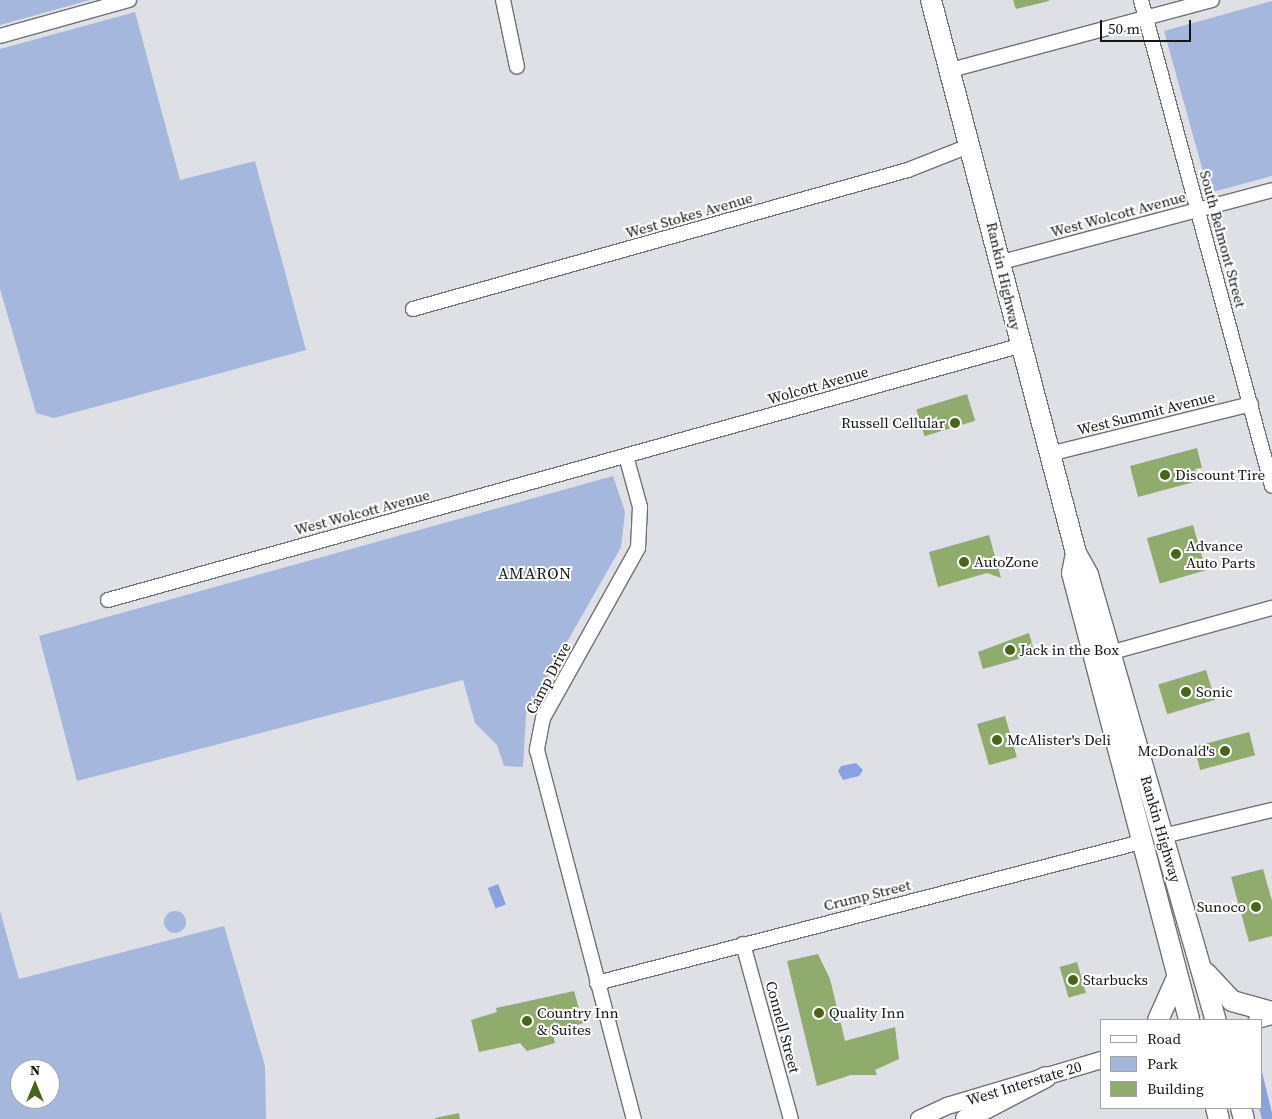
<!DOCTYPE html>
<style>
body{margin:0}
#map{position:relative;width:1272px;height:1119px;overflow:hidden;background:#dee0e5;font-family:"Source Serif 4",serif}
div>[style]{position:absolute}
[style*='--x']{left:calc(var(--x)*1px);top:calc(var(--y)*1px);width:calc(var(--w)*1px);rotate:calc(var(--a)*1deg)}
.green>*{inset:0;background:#a5b7dc}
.round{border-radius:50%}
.water>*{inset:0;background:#88a2de;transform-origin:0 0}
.building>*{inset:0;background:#8fac6d;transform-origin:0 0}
.roads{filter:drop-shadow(1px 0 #6f7175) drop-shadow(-1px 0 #6f7175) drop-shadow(0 1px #6f7175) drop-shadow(0 -1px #6f7175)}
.minor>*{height:14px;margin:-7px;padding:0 7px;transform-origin:7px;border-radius:7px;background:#fff}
.major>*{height:16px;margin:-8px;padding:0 8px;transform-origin:8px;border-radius:8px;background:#fff}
.highway>*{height:20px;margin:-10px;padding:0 10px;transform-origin:10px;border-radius:10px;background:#fff}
.dots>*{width:14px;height:14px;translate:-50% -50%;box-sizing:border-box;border:2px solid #fff;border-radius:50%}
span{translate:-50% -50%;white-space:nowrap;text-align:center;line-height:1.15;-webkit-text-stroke:4px #fff;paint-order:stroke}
.street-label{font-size:15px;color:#151617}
.poi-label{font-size:15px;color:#151617}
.right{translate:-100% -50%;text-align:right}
.left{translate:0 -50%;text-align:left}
.neighbourhood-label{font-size:16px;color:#151617;letter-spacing:1px}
.legend{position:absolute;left:1100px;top:1019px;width:162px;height:90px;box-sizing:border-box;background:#fff;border:1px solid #a1a2a2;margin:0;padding:6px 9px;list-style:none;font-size:15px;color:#151617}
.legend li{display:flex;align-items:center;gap:10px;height:25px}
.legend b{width:25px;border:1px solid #a1a2a2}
.north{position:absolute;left:10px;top:1059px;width:50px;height:50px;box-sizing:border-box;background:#fff;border:1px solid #a1a2a2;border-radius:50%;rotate:0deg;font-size:14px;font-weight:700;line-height:20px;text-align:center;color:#151617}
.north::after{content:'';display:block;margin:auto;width:18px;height:22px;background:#486519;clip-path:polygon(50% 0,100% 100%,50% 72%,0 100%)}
.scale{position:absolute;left:1100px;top:20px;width:91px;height:22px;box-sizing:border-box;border:2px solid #151617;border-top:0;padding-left:6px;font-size:15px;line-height:18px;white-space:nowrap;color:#151617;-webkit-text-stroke:4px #fff;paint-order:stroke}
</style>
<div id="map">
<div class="green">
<div style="clip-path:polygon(0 0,90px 0,0 25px)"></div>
<div style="clip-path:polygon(1272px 1px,1272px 176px,1209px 193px,1164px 31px)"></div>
<div style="clip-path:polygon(135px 12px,180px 180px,255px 161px,306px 350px,54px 418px,36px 413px,0 289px,0 49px)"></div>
<div style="clip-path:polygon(613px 476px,625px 512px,621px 547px,526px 714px,523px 767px,504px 766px,497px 745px,475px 723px,463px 680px,77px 781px,39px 636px)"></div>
<div style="clip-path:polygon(evenodd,0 911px,19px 979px,224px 926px,265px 1066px,266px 1119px,0 1119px,0 911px,20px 1069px,50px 1069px,50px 1099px,20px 1099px,20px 1069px)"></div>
<div class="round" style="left:164px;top:911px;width:22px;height:22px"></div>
</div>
<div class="water">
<div style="clip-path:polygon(856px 763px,863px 770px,859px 776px,843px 780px,838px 771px,841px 766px)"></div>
<div style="left:498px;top:884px;width:22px;height:11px;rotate:69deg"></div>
<div style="clip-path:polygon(1261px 1068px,1272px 1113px,1272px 1119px,1262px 1119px,1259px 1108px)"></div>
</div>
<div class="building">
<div style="clip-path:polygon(1013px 0,1049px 0,1049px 1px,1016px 9px)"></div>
<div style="left:967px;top:394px;width:28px;height:53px;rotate:73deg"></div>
<div style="clip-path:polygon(1197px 448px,1202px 468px,1195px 469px,1198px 481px,1138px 497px,1130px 466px)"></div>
<div style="left:1193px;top:525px;width:47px;height:48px;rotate:74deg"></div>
<div style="clip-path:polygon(989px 535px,1001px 578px,987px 573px,938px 587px,929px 552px)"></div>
<div style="clip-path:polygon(1029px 633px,1035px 654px,983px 669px,978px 652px)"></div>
<div style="left:1206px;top:670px;width:31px;height:50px;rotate:73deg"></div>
<div style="left:1005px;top:716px;width:43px;height:29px;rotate:74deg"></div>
<div style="left:1249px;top:732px;width:24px;height:57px;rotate:75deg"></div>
<div style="clip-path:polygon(1263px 869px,1272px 901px,1272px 936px,1249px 942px,1231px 877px)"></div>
<div style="clip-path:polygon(818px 954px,830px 979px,845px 1041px,895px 1027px,899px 1059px,875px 1070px,877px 1075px,851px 1075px,817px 1086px,787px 961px)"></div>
<div style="left:1077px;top:962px;width:32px;height:18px;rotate:74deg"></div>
<div style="clip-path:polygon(574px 991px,583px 1023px,553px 1034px,555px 1043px,527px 1051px,520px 1043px,479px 1052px,471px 1020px,497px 1012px,496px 1008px)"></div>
<div style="clip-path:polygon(459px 1113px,460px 1119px,435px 1119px,435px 1118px)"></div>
</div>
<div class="roads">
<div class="minor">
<div style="--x:503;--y:0;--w:68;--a:78.2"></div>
<div style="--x:1141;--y:0;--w:503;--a:74.91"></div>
<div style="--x:0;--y:36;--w:134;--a:-15.6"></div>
<div style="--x:951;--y:70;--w:270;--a:-15"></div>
<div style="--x:1002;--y:262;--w:279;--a:-14.9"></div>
<div style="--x:413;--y:309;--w:514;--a:-15.69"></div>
<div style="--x:908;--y:170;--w:68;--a:-21.6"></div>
<div style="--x:1049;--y:454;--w:208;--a:-13.9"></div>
<div style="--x:626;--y:456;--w:53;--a:74.6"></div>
<div style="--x:640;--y:507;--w:41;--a:92.8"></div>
<div style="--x:638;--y:548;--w:195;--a:119.2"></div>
<div style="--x:543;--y:718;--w:33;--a:101"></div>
<div style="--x:537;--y:750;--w:382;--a:75.3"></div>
<div style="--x:108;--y:600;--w:946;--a:-15.58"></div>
<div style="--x:1102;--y:655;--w:176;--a:-15.5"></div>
<div style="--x:1163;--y:836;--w:112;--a:-13.4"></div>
<div style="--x:743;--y:944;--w:181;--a:74.7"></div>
<div style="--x:597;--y:983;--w:562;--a:-14.53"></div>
</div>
<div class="major">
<div style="--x:1257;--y:1020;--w:16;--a:-15"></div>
<div style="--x:919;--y:1119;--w:31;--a:-25"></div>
<div style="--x:947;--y:1106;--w:161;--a:-16.6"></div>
</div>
<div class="highway">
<div style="--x:931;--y:0;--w:572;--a:75.31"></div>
<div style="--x:1076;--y:553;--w:25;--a:61"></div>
<div style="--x:1088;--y:575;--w:463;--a:74"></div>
<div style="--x:1076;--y:553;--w:20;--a:101"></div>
<div style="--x:1072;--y:573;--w:462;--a:75.3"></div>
<div style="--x:1206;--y:973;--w:38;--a:47"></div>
<div style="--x:1232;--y:1001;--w:41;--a:15.4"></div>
<div style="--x:1158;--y:1020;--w:44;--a:-65.8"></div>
<div style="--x:1216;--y:1108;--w:11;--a:75"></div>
<div style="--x:1241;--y:1108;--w:11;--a:75"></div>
<div style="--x:966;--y:1119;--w:90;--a:-27.7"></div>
</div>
</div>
<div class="dots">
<div style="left:955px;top:423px;background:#486519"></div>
<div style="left:1165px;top:475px;background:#486519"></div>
<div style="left:1176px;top:554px;background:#486519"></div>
<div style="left:964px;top:562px;background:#486519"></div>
<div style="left:1010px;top:650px;background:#486519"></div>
<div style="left:1186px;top:692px;background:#486519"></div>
<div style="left:997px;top:740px;background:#486519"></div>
<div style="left:1225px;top:751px;background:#486519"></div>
<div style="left:1256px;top:907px;background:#486519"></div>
<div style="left:1073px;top:980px;background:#486519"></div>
<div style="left:819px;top:1013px;background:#486519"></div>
<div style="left:527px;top:1021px;background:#486519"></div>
</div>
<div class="street-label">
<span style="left:1118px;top:214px;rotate:-15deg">West Wolcott Avenue</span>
<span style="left:689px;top:215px;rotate:-16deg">West Stokes Avenue</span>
<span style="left:1223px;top:239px;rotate:75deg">South Belmont Street</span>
<span style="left:1004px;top:276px;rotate:77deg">Rankin Highway</span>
<span style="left:818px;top:385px;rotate:-16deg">Wolcott Avenue</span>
<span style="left:1146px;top:413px;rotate:-14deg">West Summit Avenue</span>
<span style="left:362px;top:512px;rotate:-15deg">West Wolcott Avenue</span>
<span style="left:548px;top:678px;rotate:-62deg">Camp Drive</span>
<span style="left:1161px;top:829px;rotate:74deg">Rankin Highway</span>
<span style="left:867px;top:895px;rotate:-14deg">Crump Street</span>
<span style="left:783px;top:1027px;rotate:75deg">Connell Street</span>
<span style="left:1024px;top:1083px;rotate:-17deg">West Interstate 20</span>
</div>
<div class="poi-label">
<span class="right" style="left:945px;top:423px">Russell Cellular</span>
<span class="left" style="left:1175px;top:475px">Discount Tire</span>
<span class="left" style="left:1186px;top:554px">Advance<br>Auto Parts</span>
<span class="left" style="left:974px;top:562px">AutoZone</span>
<span class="left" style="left:1020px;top:650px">Jack in the Box</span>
<span class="left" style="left:1196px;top:692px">Sonic</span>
<span class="left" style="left:1007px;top:740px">McAlister's Deli</span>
<span class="right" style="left:1215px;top:751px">McDonald's</span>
<span class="right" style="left:1246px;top:907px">Sunoco</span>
<span class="left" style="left:1083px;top:980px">Starbucks</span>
<span class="left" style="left:537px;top:1021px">Country Inn<br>&amp; Suites</span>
<span class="left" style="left:829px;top:1013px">Quality Inn</span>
</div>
<div class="neighbourhood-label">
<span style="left:535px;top:573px">AMARON</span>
</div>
<ul class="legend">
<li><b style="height:6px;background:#fff"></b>Road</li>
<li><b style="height:14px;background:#a5b7dc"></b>Park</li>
<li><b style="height:14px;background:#8fac6d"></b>Building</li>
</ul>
<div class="north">N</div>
<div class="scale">50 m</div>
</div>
